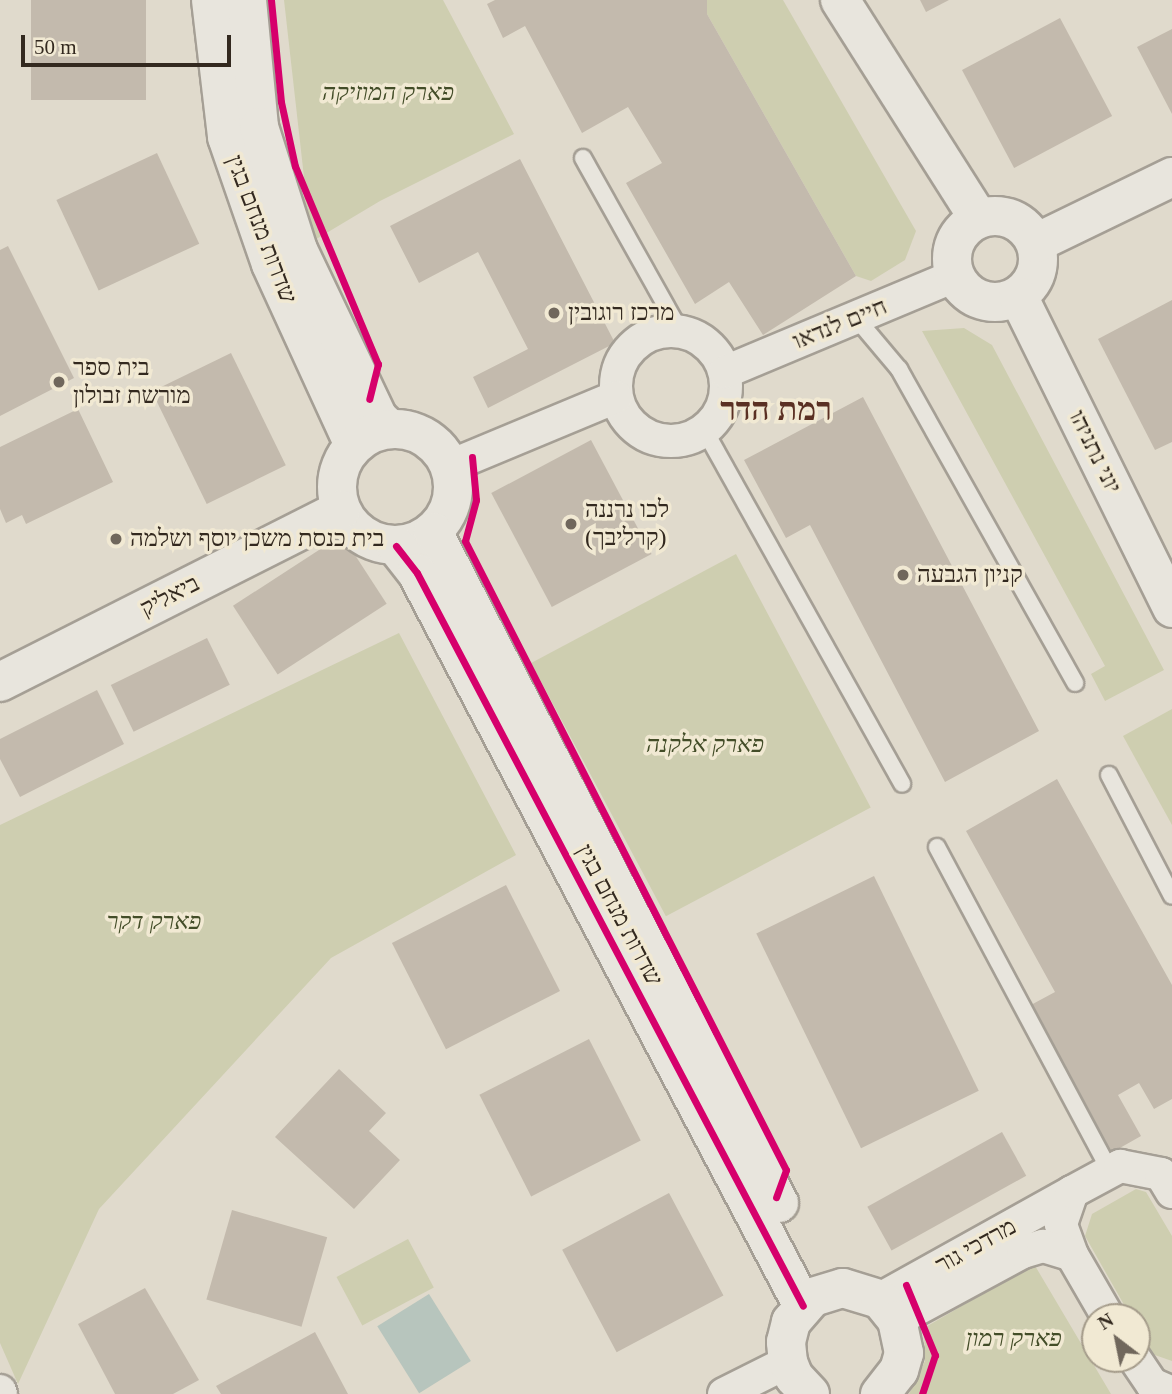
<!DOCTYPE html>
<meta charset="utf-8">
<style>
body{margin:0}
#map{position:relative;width:1172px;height:1394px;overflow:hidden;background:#e0dacc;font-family:"Times New Roman",Heebo,serif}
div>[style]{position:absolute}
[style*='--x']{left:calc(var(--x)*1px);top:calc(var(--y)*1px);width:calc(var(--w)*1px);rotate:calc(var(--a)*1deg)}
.green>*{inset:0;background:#ceceb0;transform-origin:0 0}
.water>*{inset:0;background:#b7c5bd;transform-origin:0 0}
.building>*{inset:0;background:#c3baad;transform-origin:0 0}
.roads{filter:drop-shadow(2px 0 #a59f95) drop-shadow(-2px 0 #a59f95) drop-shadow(0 2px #a59f95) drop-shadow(0 -2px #a59f95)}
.service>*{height:16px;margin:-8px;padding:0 8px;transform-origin:8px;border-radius:8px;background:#e8e5dd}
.minor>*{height:32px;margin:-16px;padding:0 16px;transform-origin:16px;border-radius:16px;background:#e8e5dd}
.minor>.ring{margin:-16px;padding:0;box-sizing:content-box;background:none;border:32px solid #e8e5dd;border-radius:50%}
.tertiary>*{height:38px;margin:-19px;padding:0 19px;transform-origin:19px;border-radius:19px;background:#e8e5dd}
.tertiary>.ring{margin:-19px;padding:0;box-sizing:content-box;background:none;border:38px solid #e8e5dd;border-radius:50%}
.cycleway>*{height:7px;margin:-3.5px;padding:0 3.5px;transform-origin:3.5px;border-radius:3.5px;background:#d6006c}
.dots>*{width:19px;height:19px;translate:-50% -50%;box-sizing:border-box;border:4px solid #f1e9d3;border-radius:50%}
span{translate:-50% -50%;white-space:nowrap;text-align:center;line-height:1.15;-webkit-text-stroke:7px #f1e9d3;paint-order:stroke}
.park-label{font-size:24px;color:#434d28;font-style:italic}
.street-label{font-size:24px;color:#33291f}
.poi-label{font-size:24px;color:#33291f}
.left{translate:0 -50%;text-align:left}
.district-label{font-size:32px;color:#5a3023;font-weight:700}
.north{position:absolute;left:1081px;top:1303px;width:70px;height:70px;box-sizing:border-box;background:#f1e9d3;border:2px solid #a59c8b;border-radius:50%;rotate:328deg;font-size:19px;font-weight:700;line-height:28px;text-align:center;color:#33291f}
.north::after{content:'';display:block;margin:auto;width:24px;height:32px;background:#70675c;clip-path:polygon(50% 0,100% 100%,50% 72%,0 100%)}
.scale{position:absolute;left:21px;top:35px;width:210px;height:32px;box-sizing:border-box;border:4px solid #33291f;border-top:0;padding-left:9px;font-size:21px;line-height:24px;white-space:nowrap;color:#33291f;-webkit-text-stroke:5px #f1e9d3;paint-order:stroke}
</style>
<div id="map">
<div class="green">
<div style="clip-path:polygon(284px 0,443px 0,514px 134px,380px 201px,298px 250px,305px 186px)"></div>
<div style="clip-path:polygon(707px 0,783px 0,916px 231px,905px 260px,871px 281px,856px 276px,707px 14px)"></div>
<div style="clip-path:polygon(964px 328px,992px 345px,1164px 670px,1105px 701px,1091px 674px,1105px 666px,922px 331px)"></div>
<div style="left:736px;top:554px;width:287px;height:232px;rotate:62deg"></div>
<div style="clip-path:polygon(399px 633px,516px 855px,331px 958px,99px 1209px,18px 1384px,0 1343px,0 825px)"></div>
<div style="clip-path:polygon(1172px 709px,1172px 825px,1123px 736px)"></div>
<div style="clip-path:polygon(1136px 1189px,1146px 1192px,1172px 1236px,1172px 1361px,1152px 1354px,1137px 1328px,1137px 1317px,1131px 1317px,1085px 1236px,1092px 1214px)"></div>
<div style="left:408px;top:1239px;width:55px;height:81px;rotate:62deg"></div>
<div style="clip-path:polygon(1034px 1264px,1111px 1394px,909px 1394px,925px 1361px,924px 1328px)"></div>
</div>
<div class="water">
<div style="left:429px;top:1294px;width:79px;height:61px;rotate:58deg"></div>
</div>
<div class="building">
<div style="left:31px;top:0;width:115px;height:100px"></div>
<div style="clip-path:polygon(495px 0,707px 0,707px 14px,856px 276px,763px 335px,729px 282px,695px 304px,626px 183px,662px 163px,628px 107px,582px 133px,525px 26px,503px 38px,487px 4px)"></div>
<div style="clip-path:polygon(920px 0,949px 0,926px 12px)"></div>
<div style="left:1060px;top:18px;width:111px;height:111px;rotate:62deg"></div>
<div style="clip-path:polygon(1172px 29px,1172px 114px,1137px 47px)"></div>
<div style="left:157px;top:153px;width:100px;height:111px;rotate:65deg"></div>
<div style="clip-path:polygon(520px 159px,615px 343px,488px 408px,473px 377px,528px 349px,478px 252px,419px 283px,390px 226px)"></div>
<div style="clip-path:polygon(8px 246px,74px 378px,0 416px,0 250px)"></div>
<div style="clip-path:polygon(1172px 300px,1172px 442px,1155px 450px,1098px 339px)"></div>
<div style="left:231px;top:353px;width:125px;height:88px;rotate:64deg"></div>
<div style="clip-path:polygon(863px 397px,1039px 731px,945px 782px,810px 525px,786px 538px,744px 460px)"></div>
<div style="clip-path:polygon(78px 409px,113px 482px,26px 524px,22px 515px,6px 523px,0 509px,0 447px)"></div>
<div style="left:591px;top:440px;width:129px;height:113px;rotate:62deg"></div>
<div style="left:342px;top:535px;width:82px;height:130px;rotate:57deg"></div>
<div style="left:207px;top:638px;width:52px;height:107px;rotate:64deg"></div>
<div style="clip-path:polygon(97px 690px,124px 744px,20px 797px,0 759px,0 739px)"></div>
<div style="clip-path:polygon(1057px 779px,1172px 985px,1172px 1099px,1154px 1109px,1139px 1083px,1118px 1095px,1141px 1136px,1111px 1153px,1029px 1006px,1055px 992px,966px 831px)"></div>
<div style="left:874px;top:876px;width:239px;height:131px;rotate:64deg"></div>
<div style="left:506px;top:885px;width:119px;height:128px;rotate:63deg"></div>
<div style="left:589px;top:1039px;width:114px;height:123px;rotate:63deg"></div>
<div style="clip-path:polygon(339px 1069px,386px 1113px,369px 1131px,400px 1160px,354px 1209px,275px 1137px)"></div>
<div style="left:1002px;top:1132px;width:50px;height:154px;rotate:61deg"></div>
<div style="left:669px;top:1193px;width:116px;height:121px;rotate:62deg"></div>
<div style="left:232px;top:1210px;width:99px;height:93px;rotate:16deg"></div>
<div style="clip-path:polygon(145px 1288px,199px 1380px,173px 1394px,115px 1394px,78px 1324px)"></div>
<div style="clip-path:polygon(315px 1332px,348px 1394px,221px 1394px,216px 1386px)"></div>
</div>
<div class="roads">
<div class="service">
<div style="--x:583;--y:158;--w:198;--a:60.7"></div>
<div style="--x:856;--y:318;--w:67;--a:49.9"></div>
<div style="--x:899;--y:369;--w:360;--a:60.7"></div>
<div style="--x:705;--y:431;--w:404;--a:60.8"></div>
<div style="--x:1109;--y:775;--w:136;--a:62.5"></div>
<div style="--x:937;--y:847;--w:367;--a:61.9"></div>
</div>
<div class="minor">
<div class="ring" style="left:616px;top:331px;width:78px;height:78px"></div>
<div style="--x:725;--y:372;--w:249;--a:-22.7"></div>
<div style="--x:450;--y:466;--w:180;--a:-22.6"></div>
<div style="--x:880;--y:1299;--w:220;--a:-29.1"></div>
<div style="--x:1108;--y:1317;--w:72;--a:-120.1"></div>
<div style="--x:1072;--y:1255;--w:33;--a:-110"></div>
<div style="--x:1061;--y:1224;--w:34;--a:-71"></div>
<div style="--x:1072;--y:1192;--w:55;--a:-28.4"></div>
<div style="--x:1120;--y:1166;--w:42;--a:11"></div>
<div style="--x:1161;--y:1174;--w:21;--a:59"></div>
<div style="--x:897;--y:1320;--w:143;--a:-28.4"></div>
<div style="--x:1023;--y:1252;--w:21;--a:-17"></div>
<div style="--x:1043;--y:1246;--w:30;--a:17"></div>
<div style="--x:1135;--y:1359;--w:30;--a:56"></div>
<div style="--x:1152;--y:1384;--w:22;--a:24"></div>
<div style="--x:0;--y:1391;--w:3;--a:72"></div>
<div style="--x:724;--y:1394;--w:72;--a:-26.6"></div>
</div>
<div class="tertiary">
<div style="--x:211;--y:0;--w:138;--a:83.3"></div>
<div style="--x:227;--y:137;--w:134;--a:70.9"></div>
<div style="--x:271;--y:264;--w:199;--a:65.4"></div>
<div style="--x:247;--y:0;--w:128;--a:84.6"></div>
<div style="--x:259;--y:127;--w:129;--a:72.4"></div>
<div style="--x:298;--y:250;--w:186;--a:64.5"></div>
<div style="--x:378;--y:418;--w:16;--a:43"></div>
<div style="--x:840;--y:0;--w:259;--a:57.6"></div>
<div class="ring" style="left:952px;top:216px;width:48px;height:48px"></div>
<div style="--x:1036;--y:243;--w:151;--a:-25.9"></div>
<div style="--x:1018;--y:296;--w:348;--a:63.7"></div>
<div class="ring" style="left:337px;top:429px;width:78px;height:78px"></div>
<div style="--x:433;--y:532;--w:755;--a:62.72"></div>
<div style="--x:396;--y:546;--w:34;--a:52"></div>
<div style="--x:417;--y:573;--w:828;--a:62.23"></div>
<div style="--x:0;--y:682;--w:382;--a:-26.8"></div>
<div style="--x:810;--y:1394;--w:23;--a:-133"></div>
<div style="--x:794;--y:1377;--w:16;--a:-112"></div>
<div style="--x:788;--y:1362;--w:20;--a:-96"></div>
<div style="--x:786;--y:1342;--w:21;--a:-76"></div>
<div style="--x:791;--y:1322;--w:33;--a:-49"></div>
<div style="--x:813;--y:1297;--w:31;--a:-17"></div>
<div style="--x:843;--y:1288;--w:39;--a:17"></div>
<div style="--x:880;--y:1299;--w:27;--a:51"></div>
<div style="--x:897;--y:1320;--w:34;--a:78"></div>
<div style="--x:904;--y:1353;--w:18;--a:106"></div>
<div style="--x:899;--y:1370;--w:31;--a:128"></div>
</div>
</div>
<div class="cycleway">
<div style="--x:271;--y:0;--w:102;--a:84.4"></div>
<div style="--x:281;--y:102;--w:66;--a:77.7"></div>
<div style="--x:295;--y:166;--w:215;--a:67.3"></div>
<div style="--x:378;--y:364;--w:36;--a:104"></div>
<div style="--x:472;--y:457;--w:43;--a:84.7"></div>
<div style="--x:476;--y:500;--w:42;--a:105"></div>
<div style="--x:465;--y:541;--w:706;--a:62.96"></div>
<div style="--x:786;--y:1170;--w:29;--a:110"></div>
<div style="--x:396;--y:546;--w:34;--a:52"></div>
<div style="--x:417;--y:573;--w:828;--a:62.23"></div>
<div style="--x:906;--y:1285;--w:76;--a:67.5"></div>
<div style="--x:935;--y:1355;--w:41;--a:108.4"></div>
</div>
<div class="dots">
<div style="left:554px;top:313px;background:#70675c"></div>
<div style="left:59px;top:382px;background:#70675c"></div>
<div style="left:571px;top:524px;background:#70675c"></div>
<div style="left:116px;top:539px;background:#70675c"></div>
<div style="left:903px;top:575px;background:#70675c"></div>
</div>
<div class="park-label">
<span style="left:388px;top:93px">פארק המוזיקה</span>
<span style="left:705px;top:745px">פארק אלקנה</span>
<span style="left:154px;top:922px">פארק דקר</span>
<span style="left:1014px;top:1339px">פארק רמון</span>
</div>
<div class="street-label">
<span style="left:261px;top:229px;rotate:69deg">שדרות מנחם בגין</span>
<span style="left:840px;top:324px;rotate:-22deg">חיים לנדאו</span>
<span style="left:1095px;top:452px;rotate:64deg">יוני נתניהו</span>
<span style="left:170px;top:596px;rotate:-27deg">ביאליק</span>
<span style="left:619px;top:915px;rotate:62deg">שדרות מנחם בגין</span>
<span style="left:976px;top:1246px;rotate:-29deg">מרדכי גור</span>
</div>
<div class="poi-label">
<span class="left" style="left:568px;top:313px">מרכז רוגובין</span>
<span class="left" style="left:73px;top:382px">בית ספר<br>מורשת זבולון</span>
<span class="left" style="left:585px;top:524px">לכו נרננה<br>(קרליבך)</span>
<span class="left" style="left:130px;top:539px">בית כנסת משכן יוסף ושלמה</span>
<span class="left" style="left:917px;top:575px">קניון הגבעה</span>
</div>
<div class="district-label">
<span style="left:776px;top:409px">רמת הדר</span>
</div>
<div class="north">N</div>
<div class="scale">50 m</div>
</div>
